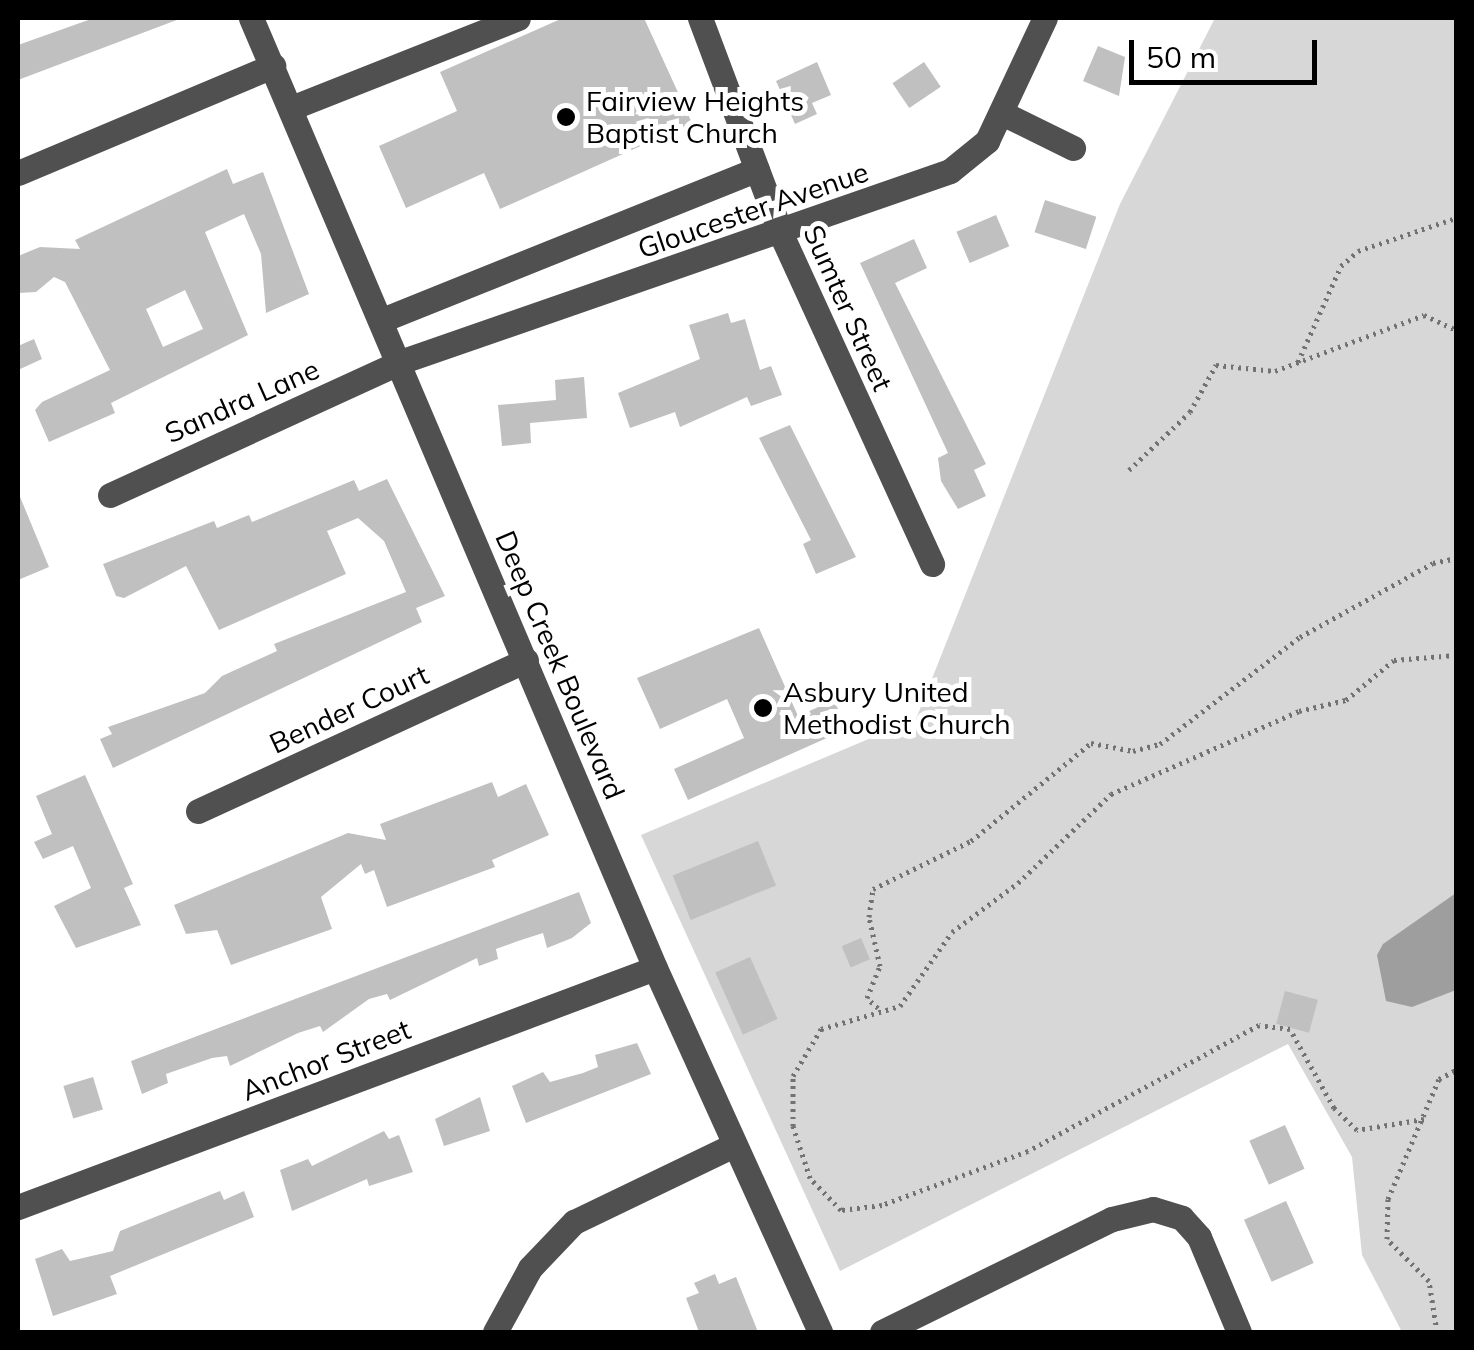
<!DOCTYPE html>
<style>
body{margin:0}
#map{position:relative;width:1474px;height:1350px;overflow:hidden;background:#fff;font-family:Mulish,sans-serif}
div>[style]{position:absolute}
[style*='--x']{left:calc(var(--x)*1px);top:calc(var(--y)*1px);width:calc(var(--w)*1px);rotate:calc(var(--a)*1deg)}
.green>*{inset:0;background:#d7d7d7}
.water>*{inset:0;background:#9e9e9e}
.building>*{inset:0;background:#c0c0c0;transform-origin:0 0}
.path>*{height:5px;margin-top:-2.5px;transform-origin:0;background:repeating-linear-gradient(90deg,#727272 0 2.5px,transparent 0 7.5px)}
.minor>*{height:25px;margin:-12.5px;padding:0 12.5px;transform-origin:12.5px;border-radius:12.5px;background:#505050}
.dots>*{width:28px;height:28px;translate:-50% -50%;box-sizing:border-box;border:5px solid #fff;border-radius:50%}
span{translate:-50% -50%;white-space:nowrap;text-align:center;line-height:1.15;-webkit-text-stroke:10px #fff;paint-order:stroke}
.poi-label{font-size:28px;color:#000}
.left{translate:0 -50%;text-align:left}
.street-label{font-size:28px;color:#000}
.frame{position:absolute;inset:0;border:20px solid #000;pointer-events:none}
.scale{position:absolute;left:1129px;top:40px;width:188px;height:45px;box-sizing:border-box;border:5px solid #000;border-top:0;padding-left:12px;font-size:30px;line-height:35px;white-space:nowrap;color:#000;-webkit-text-stroke:8px #fff;paint-order:stroke}
</style>
<div id="map">
<div class="green">
<div style="clip-path:polygon(1215px 18px,1456px 18px,1456px 1332px,1402px 1332px,1362px 1255px,1352px 1157px,1288px 1044px,840px 1271px,641px 835px,916px 719px,1120px 204px)"></div>
</div>
<div class="water">
<div style="clip-path:polygon(1456px 893px,1456px 990px,1412px 1007px,1386px 1001px,1377px 955px,1383px 944px)"></div>
</div>
<div class="building">
<div style="clip-path:polygon(94px 18px,182px 18px,18px 80px,18px 45px)"></div>
<div style="clip-path:polygon(563px 18px,644px 18px,692px 123px,500px 209px,484px 173px,406px 208px,379px 146px,457px 111px,440px 72px)"></div>
<div style="clip-path:polygon(1098px 46px,1125px 57px,1119px 96px,1083px 81px)"></div>
<div style="clip-path:polygon(817px 62px,831px 95px,812px 103px,817px 114px,795px 124px,776px 81px)"></div>
<div style="left:924px;top:62px;width:30px;height:38px;rotate:56deg"></div>
<div style="clip-path:polygon(evenodd,227px 169px,233px 184px,263px 172px,309px 294px,266px 313px,261px 254px,244px 214px,205px 232px,248px 335px,111px 403px,115px 413px,49px 442px,35px 410px,42px 402px,110px 370px,65px 282px,54px 277px,36px 292px,18px 293px,18px 256px,40px 247px,80px 249px,75px 240px,227px 169px,185px 290px,203px 329px,163px 347px,146px 309px,185px 290px)"></div>
<div style="left:1045px;top:200px;width:54px;height:34px;rotate:18deg"></div>
<div style="left:996px;top:215px;width:34px;height:43px;rotate:67deg"></div>
<div style="clip-path:polygon(914px 239px,927px 268px,895px 283px,986px 464px,974px 470px,986px 496px,958px 509px,941px 481px,938px 458px,948px 453px,860px 263px)"></div>
<div style="clip-path:polygon(728px 313px,731px 323px,745px 319px,760px 370px,771px 366px,782px 395px,751px 406px,747px 397px,680px 427px,675px 412px,630px 428px,618px 393px,700px 359px,689px 325px)"></div>
<div style="clip-path:polygon(34px 339px,42px 359px,18px 370px,18px 346px)"></div>
<div style="clip-path:polygon(584px 377px,587px 418px,530px 423px,531px 443px,502px 446px,498px 405px,556px 400px,555px 380px)"></div>
<div style="clip-path:polygon(790px 425px,856px 557px,816px 574px,803px 544px,811px 540px,759px 438px)"></div>
<div style="clip-path:polygon(387px 479px,445px 596px,416px 608px,422px 622px,113px 768px,100px 739px,112px 734px,108px 727px,205px 693px,222px 676px,277px 651px,274px 644px,406px 592px,384px 541px,358px 518px,327px 531px,346px 574px,219px 630px,186px 566px,124px 598px,116px 596px,103px 564px,214px 521px,217px 528px,249px 515px,252px 522px,354px 480px,359px 491px)"></div>
<div style="clip-path:polygon(18px 492px,49px 567px,18px 580px)"></div>
<div style="clip-path:polygon(759px 628px,798px 716px,834px 700px,847px 729px,688px 800px,674px 769px,744px 738px,727px 699px,660px 729px,637px 678px)"></div>
<div style="clip-path:polygon(85px 775px,133px 884px,124px 888px,141px 925px,76px 948px,54px 906px,91px 888px,73px 846px,43px 859px,34px 842px,52px 834px,36px 796px)"></div>
<div style="clip-path:polygon(492px 782px,498px 797px,526px 784px,549px 835px,492px 860px,495px 867px,387px 907px,374px 870px,365px 874px,361px 864px,321px 897px,332px 929px,231px 965px,217px 930px,186px 934px,174px 905px,348px 833px,386px 840px,380px 824px)"></div>
<div style="left:758px;top:841px;width:48px;height:92px;rotate:68deg"></div>
<div style="clip-path:polygon(579px 892px,591px 923px,572px 938px,547px 948px,543px 933px,518px 941px,496px 949px,498px 959px,479px 966px,477px 958px,390px 1000px,387px 994px,369px 999px,323px 1032px,320px 1026px,298px 1033px,230px 1066px,227px 1056px,212px 1058px,166px 1074px,168px 1083px,142px 1094px,131px 1061px)"></div>
<div style="left:861px;top:938px;width:23px;height:21px;rotate:67deg"></div>
<div style="left:750px;top:957px;width:68px;height:38px;rotate:66deg"></div>
<div style="left:1285px;top:991px;width:34px;height:34px;rotate:15deg"></div>
<div style="clip-path:polygon(637px 1043px,651px 1074px,526px 1123px,512px 1086px,543px 1072px,550px 1082px,583px 1073px,598px 1067px,595px 1055px)"></div>
<div style="left:93px;top:1077px;width:34px;height:31px;rotate:73deg"></div>
<div style="clip-path:polygon(480px 1097px,490px 1131px,444px 1146px,435px 1119px)"></div>
<div style="left:1285px;top:1125px;width:48px;height:39px;rotate:66deg"></div>
<div style="clip-path:polygon(384px 1131px,389px 1139px,399px 1135px,413px 1172px,369px 1186px,367px 1179px,292px 1211px,280px 1170px,308px 1159px,312px 1166px)"></div>
<div style="clip-path:polygon(220px 1191px,224px 1200px,244px 1191px,254px 1217px,110px 1276px,117px 1294px,53px 1316px,35px 1259px,62px 1249px,70px 1261px,113px 1251px,120px 1231px)"></div>
<div style="left:1286px;top:1201px;width:68px;height:46px;rotate:66deg"></div>
<div style="clip-path:polygon(715px 1274px,719px 1284px,736px 1277px,758px 1332px,699px 1332px,686px 1298px,699px 1293px,694px 1283px)"></div>
</div>
<div class="path">
<div style="--x:1298;--y:362;--w:105;--a:-65.9"></div>
<div style="--x:1341;--y:266;--w:23;--a:-41"></div>
<div style="--x:1358;--y:251;--w:103;--a:-18.6"></div>
<div style="--x:1129;--y:470;--w:84;--a:-43.6"></div>
<div style="--x:1190;--y:412;--w:54;--a:-61"></div>
<div style="--x:1216;--y:365;--w:59;--a:5.8"></div>
<div style="--x:1275;--y:371;--w:159;--a:-20.6"></div>
<div style="--x:1424;--y:315;--w:35;--a:25"></div>
<div style="--x:878;--y:1008;--w:15;--a:-138"></div>
<div style="--x:867;--y:998;--w:35;--a:-68"></div>
<div style="--x:880;--y:966;--w:50;--a:-102.7"></div>
<div style="--x:869;--y:917;--w:28;--a:-82"></div>
<div style="--x:873;--y:889;--w:109;--a:-26.1"></div>
<div style="--x:971;--y:841;--w:155;--a:-39.2"></div>
<div style="--x:1091;--y:743;--w:43;--a:10.8"></div>
<div style="--x:1133;--y:751;--w:28;--a:-15"></div>
<div style="--x:1160;--y:744;--w:176;--a:-37.4"></div>
<div style="--x:1300;--y:637;--w:152;--a:-29.1"></div>
<div style="--x:1433;--y:563;--w:24;--a:-12"></div>
<div style="--x:1424;--y:1119;--w:68;--a:170.7"></div>
<div style="--x:1357;--y:1130;--w:32;--a:-136"></div>
<div style="--x:1334;--y:1108;--w:90;--a:-119.1"></div>
<div style="--x:1290;--y:1029;--w:31;--a:-173"></div>
<div style="--x:1259;--y:1025;--w:263;--a:151.4"></div>
<div style="--x:1028;--y:1151;--w:156;--a:159.7"></div>
<div style="--x:882;--y:1205;--w:41;--a:173"></div>
<div style="--x:841;--y:1210;--w:45;--a:-134.1"></div>
<div style="--x:810;--y:1178;--w:55;--a:-108.1"></div>
<div style="--x:793;--y:1126;--w:50;--a:-90"></div>
<div style="--x:793;--y:1076;--w:55;--a:-59.2"></div>
<div style="--x:821;--y:1029;--w:82;--a:-16.2"></div>
<div style="--x:900;--y:1006;--w:90;--a:-54.9"></div>
<div style="--x:952;--y:932;--w:82;--a:-36.6"></div>
<div style="--x:1018;--y:883;--w:129;--a:-43.7"></div>
<div style="--x:1111;--y:794;--w:206;--a:-23.8"></div>
<div style="--x:1299;--y:711;--w:48;--a:-13.2"></div>
<div style="--x:1346;--y:700;--w:62;--a:-39.8"></div>
<div style="--x:1394;--y:660;--w:62;--a:-4.6"></div>
<div style="--x:1437;--y:1332;--w:52;--a:-98.9"></div>
<div style="--x:1429;--y:1281;--w:59;--a:-135"></div>
<div style="--x:1387;--y:1239;--w:40;--a:-88.6"></div>
<div style="--x:1388;--y:1199;--w:130;--a:-67"></div>
<div style="--x:1439;--y:1079;--w:19;--a:-28"></div>
</div>
<div class="minor">
<div style="--x:251;--y:18;--w:1032;--a:66.96"></div>
<div style="--x:655;--y:968;--w:400;--a:65.6"></div>
<div style="--x:700;--y:18;--w:231;--a:69.4"></div>
<div style="--x:781;--y:234;--w:363;--a:65.4"></div>
<div style="--x:291;--y:108;--w:244;--a:-21.6"></div>
<div style="--x:1004;--y:114;--w:77;--a:26.2"></div>
<div style="--x:18;--y:173;--w:277;--a:-22.8"></div>
<div style="--x:382;--y:320;--w:404;--a:-21.9"></div>
<div style="--x:110;--y:495;--w:319;--a:-24.6"></div>
<div style="--x:400;--y:362;--w:582;--a:-19.15"></div>
<div style="--x:950;--y:171;--w:48;--a:-39"></div>
<div style="--x:987;--y:141;--w:136;--a:-64.8"></div>
<div style="--x:198;--y:811;--w:361;--a:-24.7"></div>
<div style="--x:18;--y:1207;--w:680;--a:-20.57"></div>
<div style="--x:495;--y:1332;--w:73;--a:-61.3"></div>
<div style="--x:530;--y:1268;--w:64;--a:-46.3"></div>
<div style="--x:574;--y:1222;--w:178;--a:-25.7"></div>
<div style="--x:882;--y:1332;--w:256;--a:-26.2"></div>
<div style="--x:1112;--y:1219;--w:42;--a:-13.7"></div>
<div style="--x:1153;--y:1209;--w:30;--a:17"></div>
<div style="--x:1182;--y:1218;--w:25;--a:48"></div>
<div style="--x:1199;--y:1237;--w:103;--a:67.2"></div>
</div>
<div class="dots">
<div style="left:566px;top:117px;background:#000"></div>
<div style="left:763px;top:708px;background:#000"></div>
</div>
<div class="poi-label">
<span class="left" style="left:586px;top:117px">Fairview Heights<br>Baptist Church</span>
<span class="left" style="left:783px;top:708px">Asbury United<br>Methodist Church</span>
</div>
<div class="street-label">
<span style="left:753px;top:210px;rotate:-19deg">Gloucester Avenue</span>
<span style="left:848px;top:308px;rotate:66deg">Sumter Street</span>
<span style="left:242px;top:401px;rotate:-24deg">Sandra Lane</span>
<span style="left:560px;top:665px;rotate:67deg">Deep Creek Boulevard</span>
<span style="left:349px;top:709px;rotate:-25deg">Bender Court</span>
<span style="left:326px;top:1060px;rotate:-21deg">Anchor Street</span>
</div>
<div class="frame"></div>
<div class="scale">50 m</div>
</div>
